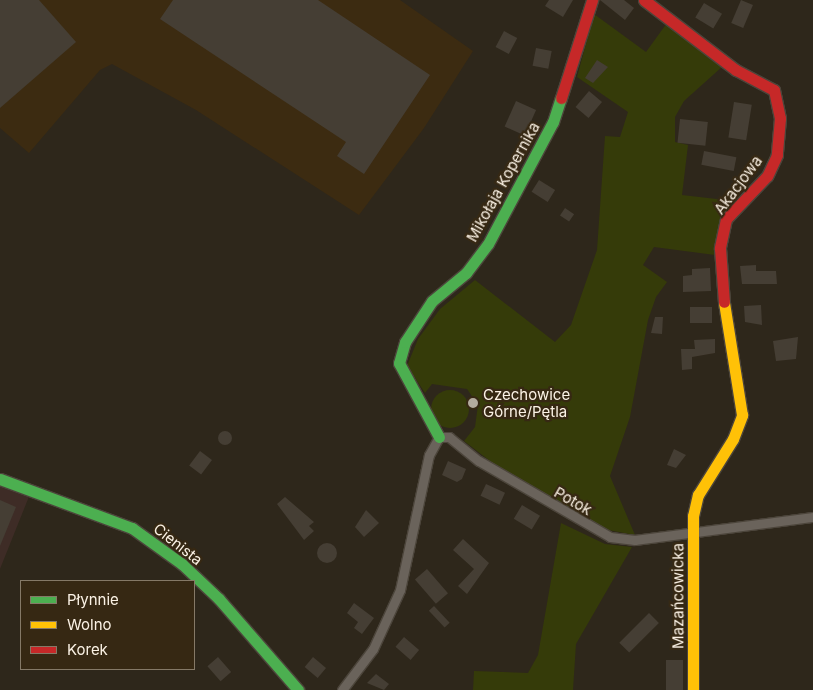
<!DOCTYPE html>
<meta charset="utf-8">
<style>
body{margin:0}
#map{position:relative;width:813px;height:690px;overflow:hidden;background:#2e271b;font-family:Inter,sans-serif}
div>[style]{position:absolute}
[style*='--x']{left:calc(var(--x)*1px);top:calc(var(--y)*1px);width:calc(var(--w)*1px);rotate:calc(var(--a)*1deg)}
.commercial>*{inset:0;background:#3e2c26}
.built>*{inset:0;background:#3c2b11}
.green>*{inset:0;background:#353b09}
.round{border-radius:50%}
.building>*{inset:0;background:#453e34;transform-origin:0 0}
.roads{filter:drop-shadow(1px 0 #4c453b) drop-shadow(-1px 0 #4c453b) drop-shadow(0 1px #4c453b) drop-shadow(0 -1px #4c453b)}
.street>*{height:9px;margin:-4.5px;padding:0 4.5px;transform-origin:4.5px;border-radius:4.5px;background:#6a635b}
.fast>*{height:11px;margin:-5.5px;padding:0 5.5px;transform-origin:5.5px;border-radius:5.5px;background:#4caf50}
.slow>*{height:11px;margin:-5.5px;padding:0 5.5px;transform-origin:5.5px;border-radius:5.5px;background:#ffc107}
.jam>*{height:11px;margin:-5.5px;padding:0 5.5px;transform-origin:5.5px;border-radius:5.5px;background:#c62828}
.dots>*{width:14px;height:14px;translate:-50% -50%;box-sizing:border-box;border:2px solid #362813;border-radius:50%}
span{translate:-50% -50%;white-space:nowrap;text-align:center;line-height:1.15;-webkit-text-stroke:4.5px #362813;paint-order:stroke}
.street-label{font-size:15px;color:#fbf2e5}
.poi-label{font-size:15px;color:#fbf2e5}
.left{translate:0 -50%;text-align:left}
.legend{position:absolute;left:20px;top:580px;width:175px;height:90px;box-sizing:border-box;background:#362813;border:1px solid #857967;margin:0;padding:6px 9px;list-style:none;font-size:15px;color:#fbf2e5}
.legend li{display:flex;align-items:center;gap:10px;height:25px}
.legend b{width:25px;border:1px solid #857967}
</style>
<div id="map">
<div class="commercial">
<div style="clip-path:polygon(0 485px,30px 494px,0 569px)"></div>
</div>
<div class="built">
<div style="clip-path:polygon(0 0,400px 0,473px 51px,424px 128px,359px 215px,196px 110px,112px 64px,100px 70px,29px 153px,0 128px)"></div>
</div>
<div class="green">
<div style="clip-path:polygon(594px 14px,646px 52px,667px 23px,723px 66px,684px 101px,675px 117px,675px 142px,688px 145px,682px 195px,734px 201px,720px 218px,715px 255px,654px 247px,643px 265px,667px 282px,656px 297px,648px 320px,630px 417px,610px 476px,635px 535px,608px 530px,503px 471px,464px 441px,475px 427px,478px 405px,467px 389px,432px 384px,425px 393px,407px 366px,418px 339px,440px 309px,475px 280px,555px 342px,571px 325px,597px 250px,605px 136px,620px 137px,628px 112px,577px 77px)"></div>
<div class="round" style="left:431px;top:390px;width:38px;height:38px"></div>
<div style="clip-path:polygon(561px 523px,605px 544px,632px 547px,576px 644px,573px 690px,473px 690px,474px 671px,528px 673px,538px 655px)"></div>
</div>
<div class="building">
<div style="clip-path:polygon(0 0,39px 0,76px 42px,0 108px)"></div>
<div style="clip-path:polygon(173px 0,318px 0,430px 75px,364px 174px,337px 156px,346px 142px,160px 19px)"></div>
<div style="clip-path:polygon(549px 0,573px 0,563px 17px,545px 6px)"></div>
<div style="clip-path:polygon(600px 0,624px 0,634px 8px,625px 20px)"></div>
<div style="left:741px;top:0;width:13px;height:25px;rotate:23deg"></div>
<div style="left:704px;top:3px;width:21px;height:17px;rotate:31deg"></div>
<div style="left:504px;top:31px;width:15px;height:18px;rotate:28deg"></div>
<div style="left:536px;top:48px;width:16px;height:18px;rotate:11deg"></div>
<div style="clip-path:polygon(597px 60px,608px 67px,593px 83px,585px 78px)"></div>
<div style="left:589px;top:91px;width:17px;height:21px;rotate:40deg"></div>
<div style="left:516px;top:101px;width:22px;height:28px;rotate:24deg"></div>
<div style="left:734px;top:102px;width:18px;height:36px;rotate:9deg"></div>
<div style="left:680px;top:119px;width:28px;height:24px;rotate:6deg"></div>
<div style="left:704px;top:151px;width:33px;height:14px;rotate:11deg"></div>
<div style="left:539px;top:180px;width:19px;height:14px;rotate:32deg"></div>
<div style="left:565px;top:208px;width:11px;height:9px;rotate:34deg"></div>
<div style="clip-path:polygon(756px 265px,756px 271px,776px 271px,777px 284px,742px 284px,740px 266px)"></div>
<div style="clip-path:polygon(710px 268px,711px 291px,683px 292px,683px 276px,692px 275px,692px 269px)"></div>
<div style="clip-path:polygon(761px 305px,762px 325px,745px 322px,744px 306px)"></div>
<div style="left:690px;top:307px;width:22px;height:16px"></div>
<div style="clip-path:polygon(655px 317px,663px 317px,662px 334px,651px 333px)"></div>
<div style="clip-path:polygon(798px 337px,796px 359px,776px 361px,773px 341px)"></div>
<div style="clip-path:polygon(715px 339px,715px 353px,692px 357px,692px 369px,682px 370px,681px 349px,695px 349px,694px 340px)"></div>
<div class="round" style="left:218px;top:431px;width:14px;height:14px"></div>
<div style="clip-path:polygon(674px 449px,686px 455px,676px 468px,667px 465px)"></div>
<div style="left:200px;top:451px;width:15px;height:18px;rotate:37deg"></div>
<div style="clip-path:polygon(448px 461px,466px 469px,462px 479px,457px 482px,442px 475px)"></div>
<div style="left:486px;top:484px;width:21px;height:13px;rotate:25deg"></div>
<div style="clip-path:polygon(285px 497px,314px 522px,309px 526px,314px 531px,304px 540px,277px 504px)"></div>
<div style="clip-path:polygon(0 500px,16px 507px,0 546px)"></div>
<div style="left:522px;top:505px;width:21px;height:16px;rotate:31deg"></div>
<div style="clip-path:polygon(366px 510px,379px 523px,364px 537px,355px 527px)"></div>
<div style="clip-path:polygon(463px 539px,489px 563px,467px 594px,458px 586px,474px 569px,453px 550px)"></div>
<div class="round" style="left:317px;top:543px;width:20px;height:20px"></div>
<div style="left:427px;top:569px;width:32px;height:16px;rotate:49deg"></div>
<div style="clip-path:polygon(354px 603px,374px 618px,362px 634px,354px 628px,358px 622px,347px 613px)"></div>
<div style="left:434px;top:606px;width:23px;height:7px;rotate:47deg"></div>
<div style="left:649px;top:613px;width:14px;height:42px;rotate:45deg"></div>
<div style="left:404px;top:637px;width:20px;height:13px;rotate:41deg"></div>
<div style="left:218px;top:657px;width:20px;height:14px;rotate:49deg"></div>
<div style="left:313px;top:657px;width:17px;height:13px;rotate:40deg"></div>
<div style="left:666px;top:660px;width:17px;height:30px"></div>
<div style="clip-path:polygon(376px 674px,389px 684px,384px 690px,367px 683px)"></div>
</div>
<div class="roads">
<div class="street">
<div style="--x:342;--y:690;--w:51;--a:-52.9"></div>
<div style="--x:373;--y:649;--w:65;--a:-65.4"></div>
<div style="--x:400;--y:590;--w:138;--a:-77.9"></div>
<div style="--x:429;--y:455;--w:21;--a:-61"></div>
<div style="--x:439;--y:437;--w:10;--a:0"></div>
<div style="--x:449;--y:437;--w:38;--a:39"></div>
<div style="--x:479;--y:461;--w:151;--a:30.1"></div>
<div style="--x:610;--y:537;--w:25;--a:7"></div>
<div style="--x:635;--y:540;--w:179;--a:-7.4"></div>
</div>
<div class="fast">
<div style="--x:439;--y:437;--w:84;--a:-118.4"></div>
<div style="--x:399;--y:363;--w:22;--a:-74"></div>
<div style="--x:405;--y:342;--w:49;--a:-56.6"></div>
<div style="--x:432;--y:301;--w:44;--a:-39.5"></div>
<div style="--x:466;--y:273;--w:36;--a:-53"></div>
<div style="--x:488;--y:244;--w:138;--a:-62"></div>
<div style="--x:553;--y:122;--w:25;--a:-72"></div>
<div style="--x:0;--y:479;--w:141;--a:20.4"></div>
<div style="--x:132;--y:528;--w:62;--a:35.8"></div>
<div style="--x:182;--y:564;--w:51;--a:43.4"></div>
<div style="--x:219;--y:599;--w:121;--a:49"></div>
</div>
<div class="slow">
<div style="--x:693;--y:690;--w:174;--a:-90"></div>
<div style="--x:693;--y:516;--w:22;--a:-77"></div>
<div style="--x:698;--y:495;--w:66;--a:-58"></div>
<div style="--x:733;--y:439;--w:26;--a:-69"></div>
<div style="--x:742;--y:415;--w:114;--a:-99.1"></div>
</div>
<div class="jam">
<div style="--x:644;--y:0;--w:116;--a:37.3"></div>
<div style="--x:736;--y:70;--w:43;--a:27.8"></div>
<div style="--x:774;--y:90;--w:29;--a:78"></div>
<div style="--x:780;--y:118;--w:37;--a:95"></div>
<div style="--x:777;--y:155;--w:23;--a:115"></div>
<div style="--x:767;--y:176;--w:59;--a:133.6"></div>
<div style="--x:726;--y:219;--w:30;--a:102"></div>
<div style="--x:720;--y:248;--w:54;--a:85.8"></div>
<div style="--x:561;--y:98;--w:103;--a:-72.4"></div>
</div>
</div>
<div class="dots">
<div style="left:473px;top:403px;background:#b3ab9e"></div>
</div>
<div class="street-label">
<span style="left:503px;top:182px;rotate:-61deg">Mikołaja Kopernika</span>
<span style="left:738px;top:185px;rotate:-53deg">Akacjowa</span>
<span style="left:573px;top:501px;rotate:30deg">Potok</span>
<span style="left:178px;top:544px;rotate:38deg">Cienista</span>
<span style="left:678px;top:596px;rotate:-90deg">Mazańcowicka</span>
</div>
<div class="poi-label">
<span class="left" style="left:483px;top:403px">Czechowice<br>Górne/Pętla</span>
</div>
<ul class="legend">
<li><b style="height:6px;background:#4caf50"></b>Płynnie</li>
<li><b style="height:6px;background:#ffc107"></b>Wolno</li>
<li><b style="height:6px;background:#c62828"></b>Korek</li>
</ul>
</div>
